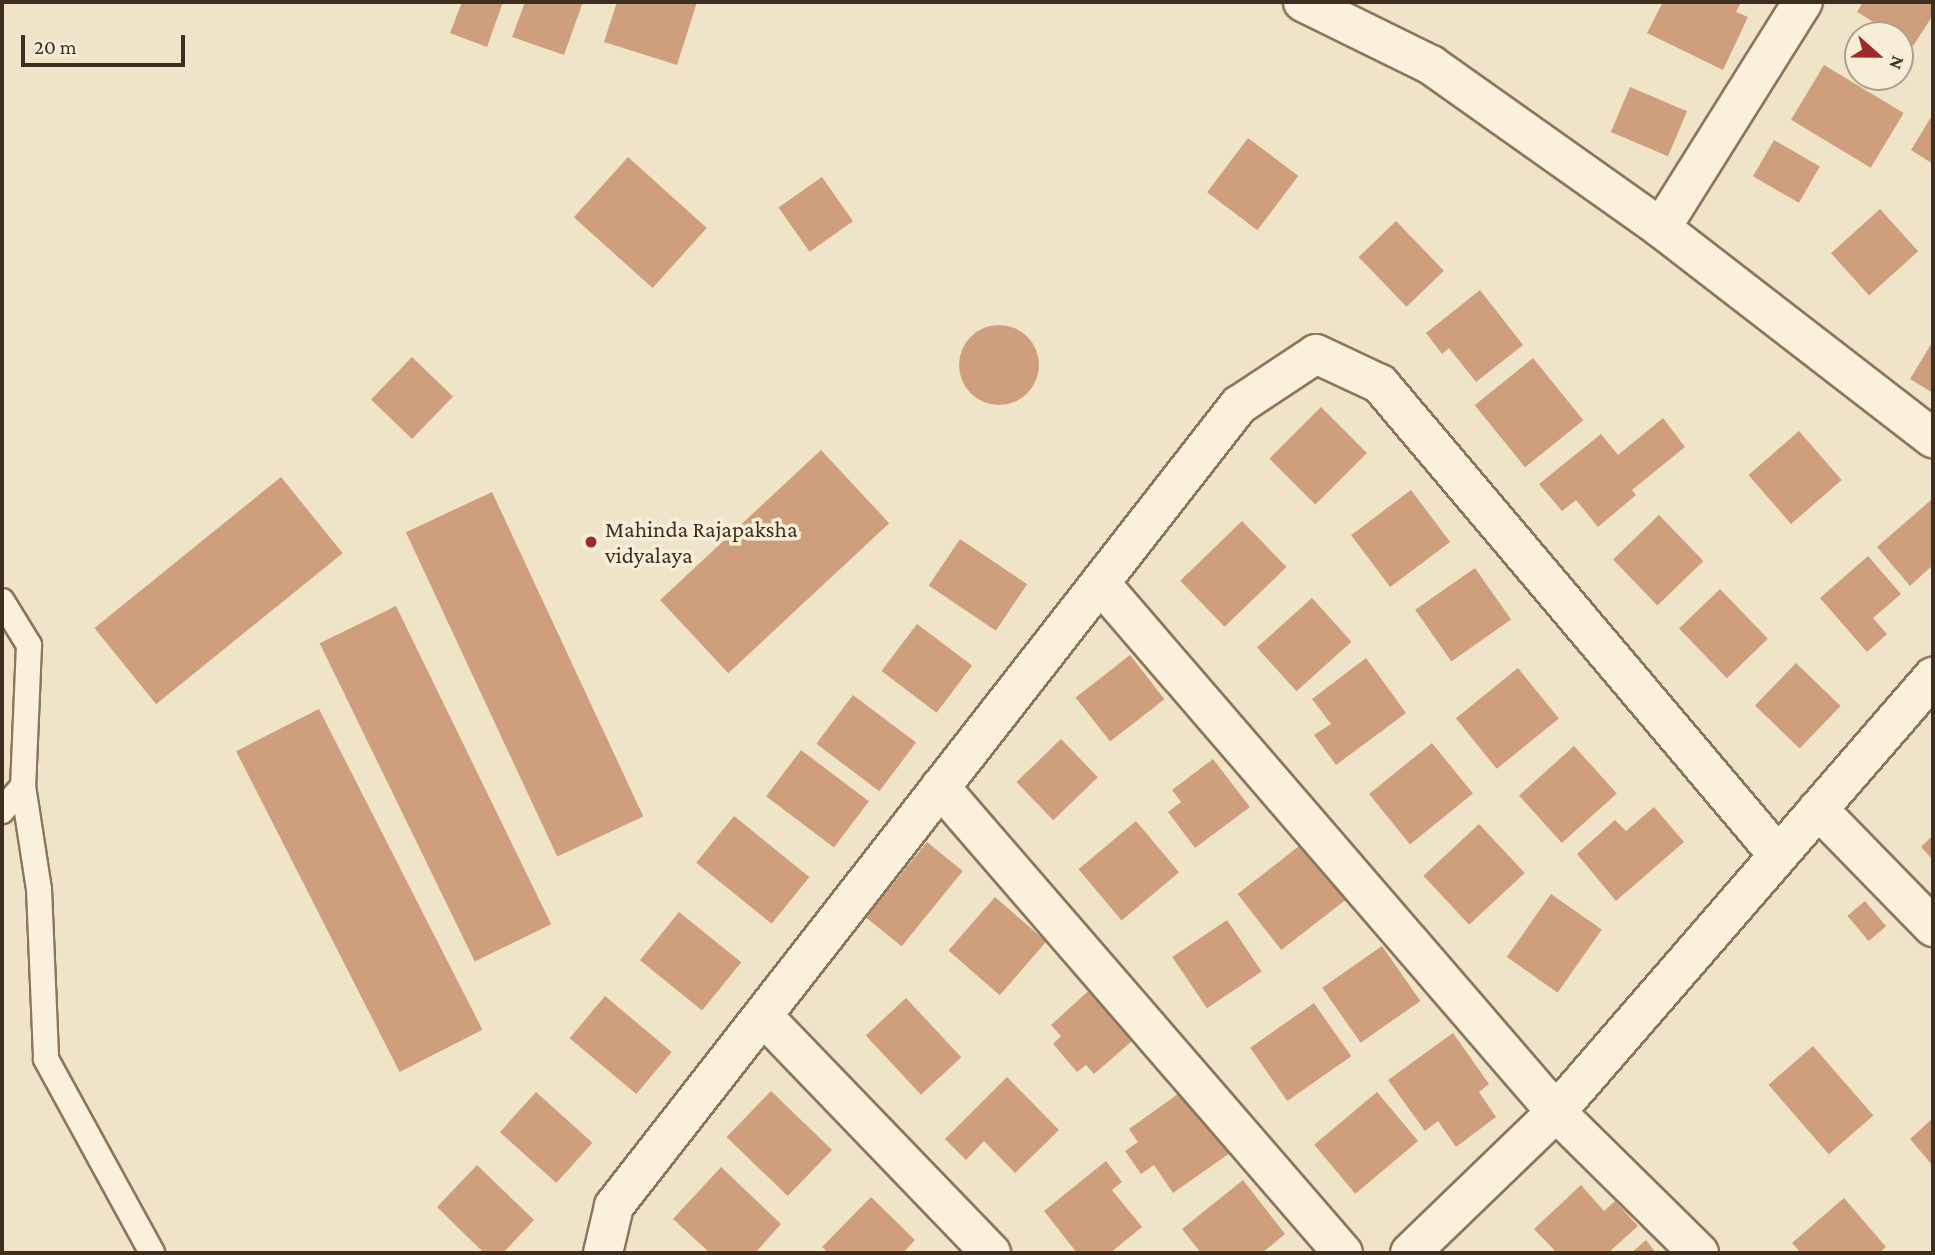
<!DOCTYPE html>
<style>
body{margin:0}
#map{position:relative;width:1935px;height:1255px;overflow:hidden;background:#f0e4c8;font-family:"Crimson Pro",serif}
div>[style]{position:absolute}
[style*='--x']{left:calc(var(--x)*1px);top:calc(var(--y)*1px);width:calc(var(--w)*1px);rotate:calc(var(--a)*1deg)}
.building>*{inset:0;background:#cf9f7d;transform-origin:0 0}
.round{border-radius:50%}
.roads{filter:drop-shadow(2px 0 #8d765c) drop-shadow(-2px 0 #8d765c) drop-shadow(0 2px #8d765c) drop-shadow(0 -2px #8d765c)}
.service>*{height:24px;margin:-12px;padding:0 12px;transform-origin:12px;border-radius:12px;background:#faf1dc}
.minor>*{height:38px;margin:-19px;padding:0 19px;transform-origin:19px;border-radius:19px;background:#faf1dc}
.dots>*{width:19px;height:19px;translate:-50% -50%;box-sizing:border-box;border:4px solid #f7eed8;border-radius:50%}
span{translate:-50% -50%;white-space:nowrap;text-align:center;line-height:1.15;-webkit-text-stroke:7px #f7eed8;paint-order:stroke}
.poi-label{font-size:23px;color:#3d2e20}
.left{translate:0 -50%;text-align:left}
.frame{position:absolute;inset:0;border:4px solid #3d2e20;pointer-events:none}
.north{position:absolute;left:1844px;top:21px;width:70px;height:70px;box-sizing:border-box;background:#f7eed8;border:2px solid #ada18e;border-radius:50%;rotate:111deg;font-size:19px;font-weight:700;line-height:28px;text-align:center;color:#3d2e20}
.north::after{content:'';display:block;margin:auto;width:24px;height:32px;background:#9e2a2b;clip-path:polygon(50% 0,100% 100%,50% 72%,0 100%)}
.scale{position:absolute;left:21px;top:35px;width:164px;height:32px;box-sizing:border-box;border:4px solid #3d2e20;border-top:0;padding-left:9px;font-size:21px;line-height:24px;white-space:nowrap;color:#3d2e20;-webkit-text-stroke:5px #f7eed8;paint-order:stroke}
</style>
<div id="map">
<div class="building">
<div style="clip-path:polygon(462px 2px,503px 2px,487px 47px,450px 33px)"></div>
<div style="clip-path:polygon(525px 2px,583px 2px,564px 55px,512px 37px)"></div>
<div style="clip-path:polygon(617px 2px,697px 2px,677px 65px,604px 42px)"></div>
<div style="clip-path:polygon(1663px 2px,1741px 2px,1736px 12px,1748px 17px,1723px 70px,1647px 33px)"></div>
<div style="clip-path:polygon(1863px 2px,1933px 2px,1933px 15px,1913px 46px,1857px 12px)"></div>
<div style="left:1824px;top:65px;width:93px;height:64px;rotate:31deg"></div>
<div style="left:1630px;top:87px;width:62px;height:49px;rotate:23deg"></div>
<div style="clip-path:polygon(1933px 114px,1933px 164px,1911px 150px)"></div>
<div style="left:1248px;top:138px;width:63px;height:68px;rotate:37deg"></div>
<div style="left:1774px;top:140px;width:53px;height:42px;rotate:30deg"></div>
<div style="left:628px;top:157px;width:106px;height:81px;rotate:42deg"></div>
<div style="left:822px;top:177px;width:54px;height:53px;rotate:55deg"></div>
<div style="left:1880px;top:209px;width:57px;height:66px;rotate:48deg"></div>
<div style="left:1396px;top:221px;width:69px;height:52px;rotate:46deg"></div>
<div style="clip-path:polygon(1480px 290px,1523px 345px,1476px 382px,1449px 348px,1442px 354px,1426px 333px)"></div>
<div class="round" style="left:959px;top:325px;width:80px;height:80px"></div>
<div style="clip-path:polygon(1933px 341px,1933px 393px,1910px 379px)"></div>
<div style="left:412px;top:357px;width:57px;height:59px;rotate:44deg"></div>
<div style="left:1533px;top:358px;width:80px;height:75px;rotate:51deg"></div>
<div style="left:1321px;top:407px;width:65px;height:73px;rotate:45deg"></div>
<div style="clip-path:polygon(1663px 418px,1685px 447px,1632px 490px,1636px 495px,1598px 527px,1576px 500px,1562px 511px,1539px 484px,1601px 434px,1618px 455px)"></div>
<div style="left:1799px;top:431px;width:65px;height:67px;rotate:49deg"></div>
<div style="left:821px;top:450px;width:100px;height:220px;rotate:47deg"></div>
<div style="left:281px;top:477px;width:98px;height:240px;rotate:51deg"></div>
<div style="left:1411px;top:490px;width:65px;height:75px;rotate:53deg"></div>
<div style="left:492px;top:492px;width:358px;height:95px;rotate:65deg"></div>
<div style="clip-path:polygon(1931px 500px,1933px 565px,1910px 586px,1877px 547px)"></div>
<div style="left:1659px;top:515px;width:64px;height:64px;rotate:46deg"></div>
<div style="left:1242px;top:521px;width:64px;height:86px;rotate:46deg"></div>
<div style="left:960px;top:539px;width:81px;height:56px;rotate:34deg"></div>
<div style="clip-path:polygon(1868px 556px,1901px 594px,1873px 618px,1887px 634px,1867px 652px,1820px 598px)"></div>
<div style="left:1475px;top:568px;width:63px;height:73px;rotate:55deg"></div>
<div style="left:1720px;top:589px;width:69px;height:57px;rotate:46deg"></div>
<div style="left:1312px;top:598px;width:59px;height:74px;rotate:48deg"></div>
<div style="left:396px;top:606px;width:354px;height:85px;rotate:64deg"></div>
<div style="left:917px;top:624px;width:69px;height:59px;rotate:37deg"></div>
<div style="left:1130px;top:655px;width:56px;height:69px;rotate:52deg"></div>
<div style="clip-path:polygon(1366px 658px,1406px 713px,1336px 765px,1314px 735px,1331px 724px,1312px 699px)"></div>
<div style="left:1796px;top:663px;width:62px;height:59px;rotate:44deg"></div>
<div style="left:1518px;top:668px;width:65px;height:80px;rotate:51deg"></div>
<div style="left:853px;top:695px;width:79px;height:61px;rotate:37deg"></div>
<div style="left:319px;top:709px;width:360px;height:93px;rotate:63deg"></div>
<div style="left:1061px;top:739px;width:53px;height:62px;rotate:46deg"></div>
<div style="left:1432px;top:743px;width:65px;height:81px;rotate:51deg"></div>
<div style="left:1574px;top:746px;width:64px;height:74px;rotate:48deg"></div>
<div style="left:801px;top:750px;width:85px;height:58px;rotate:37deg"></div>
<div style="clip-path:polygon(1213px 759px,1250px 807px,1195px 848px,1168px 812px,1181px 802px,1172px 790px)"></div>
<div style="clip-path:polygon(1654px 807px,1684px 842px,1616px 901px,1577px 854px,1615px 820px,1626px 831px)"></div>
<div style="left:734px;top:816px;width:97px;height:60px;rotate:39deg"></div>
<div style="left:1136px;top:821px;width:67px;height:75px;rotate:50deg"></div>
<div style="left:1479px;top:824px;width:67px;height:76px;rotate:47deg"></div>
<div style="clip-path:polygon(1933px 835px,1933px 860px,1921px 847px)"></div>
<div style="left:927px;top:842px;width:46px;height:97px;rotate:39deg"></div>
<div style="left:1303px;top:843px;width:71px;height:83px;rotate:52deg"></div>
<div style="left:1551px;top:894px;width:62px;height:77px;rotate:35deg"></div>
<div style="left:995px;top:897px;width:68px;height:71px;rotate:41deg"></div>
<div style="left:1865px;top:901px;width:33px;height:23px;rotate:50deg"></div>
<div style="left:679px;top:912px;width:80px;height:62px;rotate:39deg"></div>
<div style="left:1227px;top:920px;width:62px;height:66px;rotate:56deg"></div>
<div style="left:1382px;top:946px;width:67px;height:73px;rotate:55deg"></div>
<div style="clip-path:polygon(1095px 985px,1139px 1035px,1094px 1074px,1086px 1065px,1077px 1072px,1053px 1044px,1061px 1036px,1051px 1025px)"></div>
<div style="left:605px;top:996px;width:87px;height:55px;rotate:40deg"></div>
<div style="left:906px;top:998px;width:81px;height:55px;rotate:47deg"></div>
<div style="left:1314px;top:1003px;width:65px;height:78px;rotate:55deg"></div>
<div style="clip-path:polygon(1453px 1033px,1489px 1084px,1479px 1092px,1496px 1117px,1456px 1147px,1438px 1121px,1425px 1131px,1388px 1080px)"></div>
<div style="left:1813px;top:1046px;width:92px;height:59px;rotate:49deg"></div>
<div style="clip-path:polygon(1007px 1077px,1059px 1130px,1015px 1173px,984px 1141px,966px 1160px,945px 1139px)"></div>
<div style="clip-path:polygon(1185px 1089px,1230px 1153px,1173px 1193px,1154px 1165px,1141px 1174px,1125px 1151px,1138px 1142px,1129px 1129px)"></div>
<div style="left:771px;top:1091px;width:85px;height:64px;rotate:44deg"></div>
<div style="left:536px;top:1092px;width:76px;height:54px;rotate:42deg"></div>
<div style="left:1377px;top:1092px;width:64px;height:82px;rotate:50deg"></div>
<div style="clip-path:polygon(1933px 1118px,1933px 1166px,1910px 1139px)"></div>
<div style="clip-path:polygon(1106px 1161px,1122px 1182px,1112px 1190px,1142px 1227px,1110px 1253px,1077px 1253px,1044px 1211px)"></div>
<div style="clip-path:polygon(477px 1165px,534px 1220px,503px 1253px,484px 1253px,437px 1207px)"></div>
<div style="clip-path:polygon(721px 1167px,781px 1224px,755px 1253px,710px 1253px,673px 1219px)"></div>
<div style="clip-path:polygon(1243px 1180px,1285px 1234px,1262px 1253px,1201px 1253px,1182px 1229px)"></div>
<div style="clip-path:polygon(1581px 1185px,1604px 1211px,1615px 1201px,1638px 1226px,1608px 1253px,1557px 1253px,1534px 1229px)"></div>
<div style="clip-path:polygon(871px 1197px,915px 1240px,903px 1253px,828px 1253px,822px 1247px)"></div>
<div style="clip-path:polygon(1844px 1198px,1886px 1247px,1879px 1253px,1801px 1253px,1792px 1243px)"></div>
<div style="clip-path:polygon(1646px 1240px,1656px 1253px,1631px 1253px)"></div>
</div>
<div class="roads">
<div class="service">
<div style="--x:2;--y:601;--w:52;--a:58.5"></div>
<div style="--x:29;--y:645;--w:141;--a:92.4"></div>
<div style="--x:23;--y:786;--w:33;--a:130"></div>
<div style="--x:23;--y:786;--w:104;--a:81.2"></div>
<div style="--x:39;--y:889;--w:170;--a:87.6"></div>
<div style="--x:46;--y:1059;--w:221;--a:61.3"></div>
</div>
<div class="minor">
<div style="--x:1303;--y:2;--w:143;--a:26.2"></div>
<div style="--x:1431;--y:65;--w:282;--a:35.3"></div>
<div style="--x:1661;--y:228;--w:344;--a:37.7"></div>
<div style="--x:1661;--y:228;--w:267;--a:-57.9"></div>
<div style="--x:1100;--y:583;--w:698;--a:49.24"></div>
<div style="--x:1556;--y:1112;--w:201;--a:44.6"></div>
<div style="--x:940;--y:787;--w:616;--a:49.15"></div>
<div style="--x:1818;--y:809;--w:165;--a:45.7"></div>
<div style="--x:763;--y:1016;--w:329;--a:46.1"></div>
<div style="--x:603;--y:1253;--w:48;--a:-76.8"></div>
<div style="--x:614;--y:1206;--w:1016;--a:-52.04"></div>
<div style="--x:1239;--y:405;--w:92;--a:-33.5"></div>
<div style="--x:1316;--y:354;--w:71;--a:25.1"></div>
<div style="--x:1380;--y:384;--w:617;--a:49.8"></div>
<div style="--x:1410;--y:1253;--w:203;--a:-44"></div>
<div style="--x:1556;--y:1112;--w:576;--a:-49.09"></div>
</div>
</div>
<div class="dots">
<div style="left:591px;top:542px;background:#9e2a2b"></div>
</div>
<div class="poi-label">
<span class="left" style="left:605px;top:542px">Mahinda Rajapaksha<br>vidyalaya</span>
</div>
<div class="frame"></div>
<div class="north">N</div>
<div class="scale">20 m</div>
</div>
